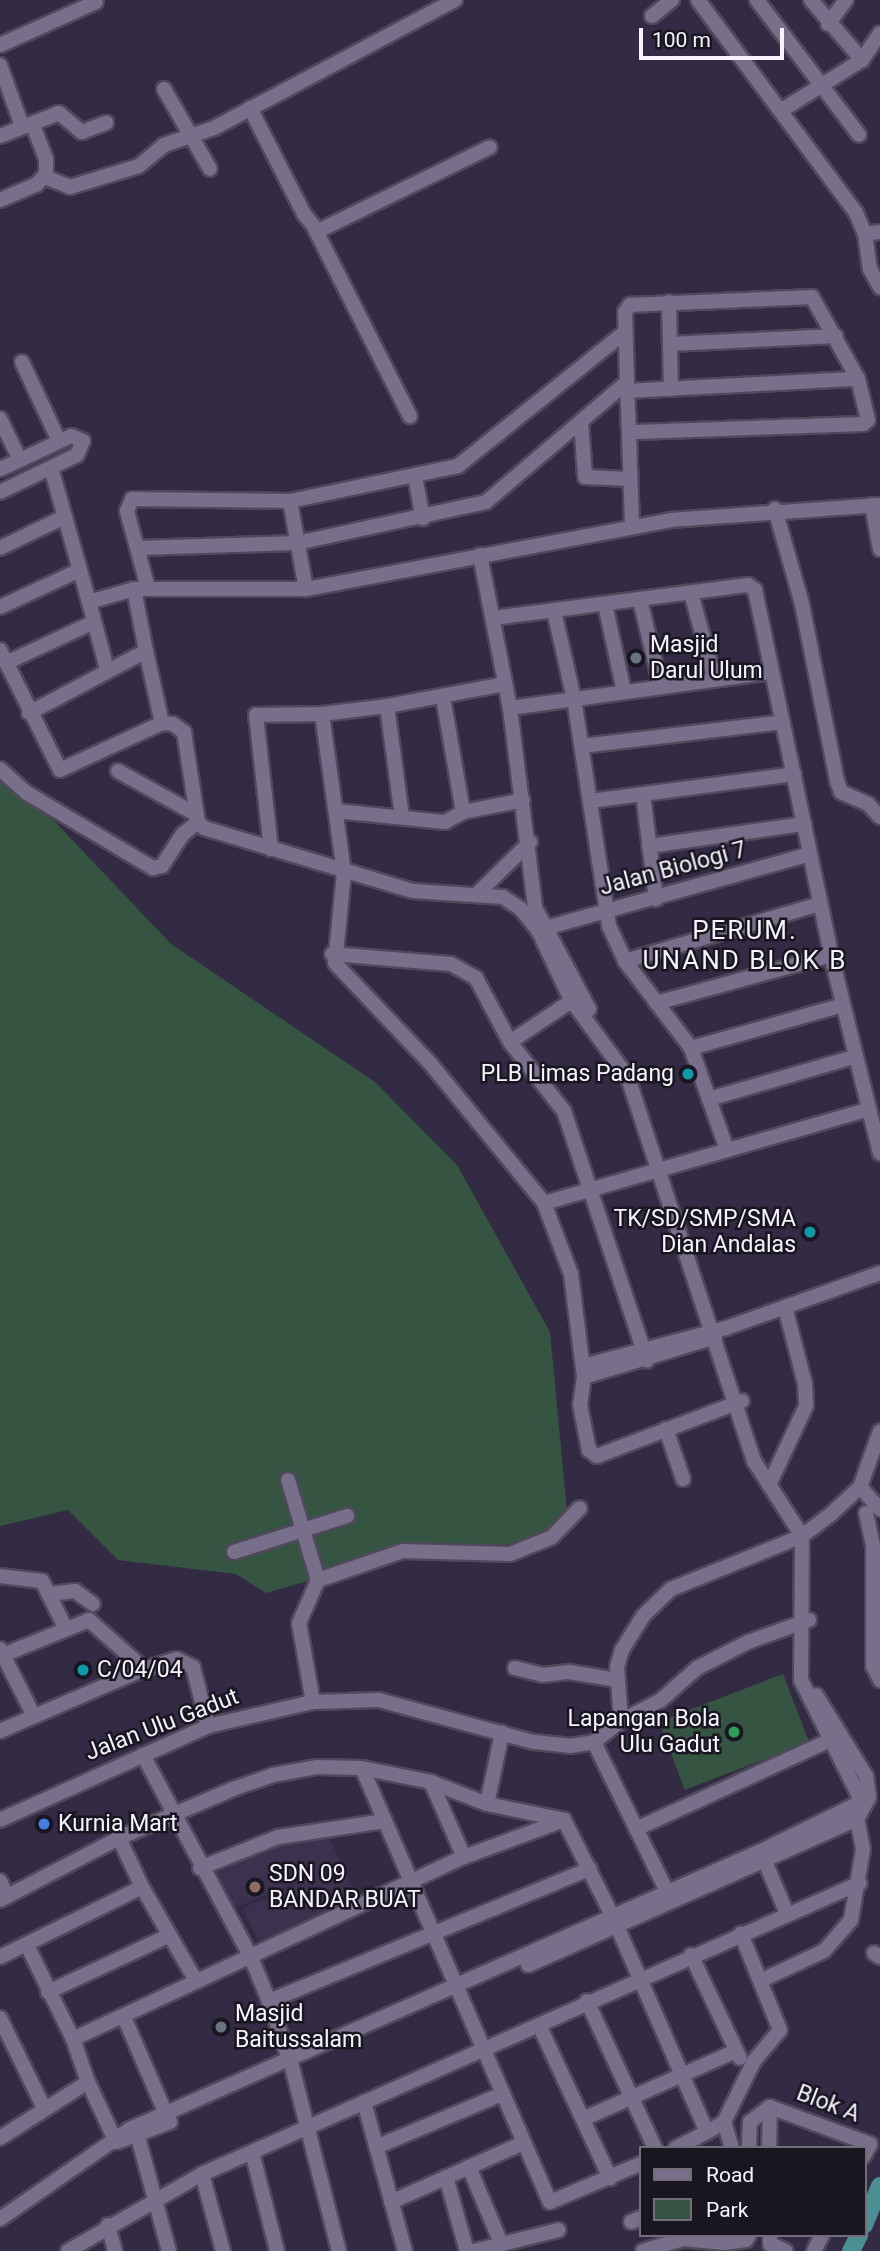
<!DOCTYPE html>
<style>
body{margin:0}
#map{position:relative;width:880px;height:2251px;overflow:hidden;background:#332b43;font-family:Roboto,sans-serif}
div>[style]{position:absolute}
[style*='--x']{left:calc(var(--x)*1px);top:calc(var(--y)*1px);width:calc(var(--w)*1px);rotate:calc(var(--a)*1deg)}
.built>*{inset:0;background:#3c314f}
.green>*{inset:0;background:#365442;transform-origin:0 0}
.river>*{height:18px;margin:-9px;padding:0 9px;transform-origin:9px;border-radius:9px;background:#4b8f94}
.roads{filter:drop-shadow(2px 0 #50495c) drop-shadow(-2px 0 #50495c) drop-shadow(0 2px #50495c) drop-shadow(0 -2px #50495c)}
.minor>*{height:14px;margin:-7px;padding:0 7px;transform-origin:7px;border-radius:7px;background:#786f8a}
.dots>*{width:19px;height:19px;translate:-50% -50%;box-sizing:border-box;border:4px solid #191621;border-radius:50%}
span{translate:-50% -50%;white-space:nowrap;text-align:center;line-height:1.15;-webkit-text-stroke:5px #191621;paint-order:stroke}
.poi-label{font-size:23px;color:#f6f3fd}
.left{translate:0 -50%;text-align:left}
.right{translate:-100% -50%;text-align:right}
.street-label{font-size:23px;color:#f6f3fd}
.quarter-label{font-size:26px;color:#f6f3fd;letter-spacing:2px}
.legend{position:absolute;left:639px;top:2146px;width:228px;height:91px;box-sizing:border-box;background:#191621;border:2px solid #716e79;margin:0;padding:9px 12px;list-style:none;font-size:21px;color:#f6f3fd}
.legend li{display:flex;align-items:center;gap:14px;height:35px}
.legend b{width:35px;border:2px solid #716e79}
.scale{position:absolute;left:639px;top:28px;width:145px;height:32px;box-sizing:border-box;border:4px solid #f6f3fd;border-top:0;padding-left:9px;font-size:21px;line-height:24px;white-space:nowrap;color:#f6f3fd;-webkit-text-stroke:5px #191621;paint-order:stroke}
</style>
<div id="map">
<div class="built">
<div style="clip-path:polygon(326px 1833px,360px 1901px,259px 1944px,243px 1908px,325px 1872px,233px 1908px,213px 1864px)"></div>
</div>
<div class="green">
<div style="clip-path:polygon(0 774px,40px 806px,171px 944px,375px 1082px,457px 1165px,550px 1332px,567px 1512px,529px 1544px,429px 1546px,266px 1593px,236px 1574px,118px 1560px,68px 1510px,0 1526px)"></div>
<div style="left:783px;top:1674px;width:73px;height:133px;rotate:69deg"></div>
</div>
<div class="river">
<div style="--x:864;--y:2225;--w:42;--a:-67.7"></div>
<div style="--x:851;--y:2251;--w:18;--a:-63"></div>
</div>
<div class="roads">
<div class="minor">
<div style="--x:698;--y:0;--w:265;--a:53.4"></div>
<div style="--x:856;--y:213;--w:23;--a:67"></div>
<div style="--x:865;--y:234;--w:35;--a:82"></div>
<div style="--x:870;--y:269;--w:21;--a:61"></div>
<div style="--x:757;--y:0;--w:169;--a:52.9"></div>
<div style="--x:811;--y:0;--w:79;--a:49.6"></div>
<div style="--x:652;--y:16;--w:26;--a:-39"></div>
<div style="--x:828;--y:24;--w:30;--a:-53"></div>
<div style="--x:0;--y:45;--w:105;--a:-24.1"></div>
<div style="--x:0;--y:65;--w:65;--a:70.2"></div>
<div style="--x:164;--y:89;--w:92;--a:60.1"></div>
<div style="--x:250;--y:108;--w:119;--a:63"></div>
<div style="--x:304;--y:214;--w:22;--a:51"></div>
<div style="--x:318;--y:231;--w:191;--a:-26"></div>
<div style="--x:782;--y:110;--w:94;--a:-32"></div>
<div style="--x:862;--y:60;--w:32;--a:-56"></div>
<div style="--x:0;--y:136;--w:63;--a:-21.3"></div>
<div style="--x:59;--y:113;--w:30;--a:40"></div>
<div style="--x:82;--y:132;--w:26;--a:-21"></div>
<div style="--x:45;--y:177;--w:27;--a:22"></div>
<div style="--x:70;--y:187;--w:72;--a:-16.9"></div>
<div style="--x:139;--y:166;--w:33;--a:-40"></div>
<div style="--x:164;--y:145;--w:53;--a:-18.8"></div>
<div style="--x:214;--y:128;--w:273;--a:-28"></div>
<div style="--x:0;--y:200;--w:39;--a:-23"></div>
<div style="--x:36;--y:185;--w:15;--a:-48"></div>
<div style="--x:46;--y:174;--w:15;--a:-90"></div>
<div style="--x:46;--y:159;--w:36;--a:-111"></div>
<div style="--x:315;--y:229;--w:210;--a:63.1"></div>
<div style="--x:865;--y:234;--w:15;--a:-8"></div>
<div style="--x:669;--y:302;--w:87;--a:88.7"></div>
<div style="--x:670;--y:344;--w:166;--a:-2.8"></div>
<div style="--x:22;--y:362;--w:87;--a:64.9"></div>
<div style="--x:627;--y:385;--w:47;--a:87.6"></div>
<div style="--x:626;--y:391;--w:232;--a:-3"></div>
<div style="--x:581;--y:421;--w:56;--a:85.9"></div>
<div style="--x:585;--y:477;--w:45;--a:2.5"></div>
<div style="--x:0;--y:469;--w:22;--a:-24"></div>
<div style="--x:20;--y:460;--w:46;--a:-116"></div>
<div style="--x:415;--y:477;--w:42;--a:79"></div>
<div style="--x:0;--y:492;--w:85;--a:-25.7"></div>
<div style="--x:77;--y:455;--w:15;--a:-67"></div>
<div style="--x:83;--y:441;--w:13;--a:-157"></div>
<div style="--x:71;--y:436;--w:56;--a:154.8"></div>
<div style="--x:290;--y:501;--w:89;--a:79.7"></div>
<div style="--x:872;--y:505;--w:45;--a:79.7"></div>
<div style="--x:775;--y:509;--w:99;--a:74.1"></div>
<div style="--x:802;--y:604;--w:180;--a:78.8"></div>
<div style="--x:837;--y:781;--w:12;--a:70"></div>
<div style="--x:841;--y:792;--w:30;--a:24"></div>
<div style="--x:868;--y:804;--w:18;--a:47"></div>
<div style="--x:0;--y:548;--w:71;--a:-25.8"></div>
<div style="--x:137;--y:548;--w:160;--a:-1.8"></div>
<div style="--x:297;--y:543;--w:193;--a:-12.2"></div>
<div style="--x:486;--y:502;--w:185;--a:-40.4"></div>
<div style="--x:627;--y:382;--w:70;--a:-91.6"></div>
<div style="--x:625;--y:312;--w:9;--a:-54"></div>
<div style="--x:630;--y:305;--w:182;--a:-2.5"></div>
<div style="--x:812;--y:297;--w:94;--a:60.7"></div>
<div style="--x:858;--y:379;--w:42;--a:76.3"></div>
<div style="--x:868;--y:420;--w:6;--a:141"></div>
<div style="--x:863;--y:424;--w:234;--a:178"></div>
<div style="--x:629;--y:432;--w:95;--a:88.2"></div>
<div style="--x:148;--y:588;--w:80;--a:-105.3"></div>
<div style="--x:127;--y:511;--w:13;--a:-67"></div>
<div style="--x:132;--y:499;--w:158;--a:0.7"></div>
<div style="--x:290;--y:501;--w:172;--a:-11.8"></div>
<div style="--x:458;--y:466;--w:214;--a:-38.7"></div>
<div style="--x:134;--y:589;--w:172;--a:0"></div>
<div style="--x:306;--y:589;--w:370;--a:-10.7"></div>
<div style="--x:670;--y:520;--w:211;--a:-4.1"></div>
<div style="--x:691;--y:593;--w:90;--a:74.6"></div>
<div style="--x:640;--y:600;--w:89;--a:76.4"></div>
<div style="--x:89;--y:602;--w:69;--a:75"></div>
<div style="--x:605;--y:604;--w:90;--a:77.8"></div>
<div style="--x:0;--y:607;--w:86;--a:-24.8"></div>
<div style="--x:554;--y:611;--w:90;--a:77.2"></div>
<div style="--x:574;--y:699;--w:230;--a:81.2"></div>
<div style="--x:609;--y:926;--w:38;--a:65"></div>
<div style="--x:625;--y:961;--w:109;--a:52.8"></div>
<div style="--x:691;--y:1048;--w:105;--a:70.5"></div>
<div style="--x:493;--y:618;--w:257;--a:-7.4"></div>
<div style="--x:748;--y:585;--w:9;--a:36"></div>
<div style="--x:755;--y:590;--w:373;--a:78.2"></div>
<div style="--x:831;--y:955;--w:204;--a:76.1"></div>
<div style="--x:0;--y:650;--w:134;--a:63.4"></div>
<div style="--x:60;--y:770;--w:112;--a:-24.7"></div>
<div style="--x:162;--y:723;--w:11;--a:5"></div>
<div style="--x:173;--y:724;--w:14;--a:36"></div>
<div style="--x:184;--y:732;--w:91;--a:81.2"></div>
<div style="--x:198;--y:822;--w:8;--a:45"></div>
<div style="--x:204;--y:828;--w:218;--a:16.8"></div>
<div style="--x:413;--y:891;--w:90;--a:3.8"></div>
<div style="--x:503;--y:897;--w:22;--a:34"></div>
<div style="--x:521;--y:909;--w:27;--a:51"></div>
<div style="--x:538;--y:930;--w:282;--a:-15.6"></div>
<div style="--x:146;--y:651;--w:74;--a:77.5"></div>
<div style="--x:6;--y:663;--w:97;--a:-25"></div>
<div style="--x:387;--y:706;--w:112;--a:82.3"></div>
<div style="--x:510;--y:708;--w:264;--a:-7.8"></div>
<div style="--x:29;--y:713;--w:132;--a:-27.9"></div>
<div style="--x:146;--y:651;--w:63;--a:-101"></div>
<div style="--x:134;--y:589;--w:47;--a:163.9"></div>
<div style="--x:89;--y:602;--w:139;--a:-105.8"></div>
<div style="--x:322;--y:714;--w:161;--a:82.1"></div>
<div style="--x:344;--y:873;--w:90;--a:95.7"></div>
<div style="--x:335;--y:963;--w:138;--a:46.5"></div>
<div style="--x:430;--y:1063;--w:181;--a:50.8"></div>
<div style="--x:544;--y:1203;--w:76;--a:69.2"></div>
<div style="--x:571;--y:1274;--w:104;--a:82.8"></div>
<div style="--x:584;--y:1377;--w:28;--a:98"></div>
<div style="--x:580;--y:1405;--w:46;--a:78.7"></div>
<div style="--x:589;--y:1450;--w:10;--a:37"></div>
<div style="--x:597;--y:1456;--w:155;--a:-20.8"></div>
<div style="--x:582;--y:746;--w:202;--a:-6.8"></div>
<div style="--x:0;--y:769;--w:36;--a:42"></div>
<div style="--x:27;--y:793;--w:147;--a:30.8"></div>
<div style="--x:153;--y:868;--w:9;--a:-13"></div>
<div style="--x:162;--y:866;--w:38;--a:-57"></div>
<div style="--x:183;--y:834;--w:19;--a:-39"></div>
<div style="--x:118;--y:771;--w:90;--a:29.1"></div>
<div style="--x:643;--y:794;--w:106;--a:82.9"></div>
<div style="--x:590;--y:801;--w:206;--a:-7.5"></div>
<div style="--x:336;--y:811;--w:110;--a:5.8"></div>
<div style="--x:445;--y:822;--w:21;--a:-29"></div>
<div style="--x:463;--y:812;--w:117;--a:-99.9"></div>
<div style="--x:463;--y:812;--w:61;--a:-11.3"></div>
<div style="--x:649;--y:846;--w:157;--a:-8.1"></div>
<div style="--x:271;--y:849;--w:135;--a:-96.4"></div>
<div style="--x:256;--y:715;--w:66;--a:-0.9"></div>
<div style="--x:322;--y:714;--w:65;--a:-7"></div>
<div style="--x:387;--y:706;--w:119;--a:-10.6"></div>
<div style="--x:478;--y:893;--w:73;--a:-44.4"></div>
<div style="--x:538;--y:913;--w:109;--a:62"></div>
<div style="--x:332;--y:954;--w:119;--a:4.8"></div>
<div style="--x:451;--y:964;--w:29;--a:29"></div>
<div style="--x:476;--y:978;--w:72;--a:62"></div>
<div style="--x:510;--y:1042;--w:88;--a:52"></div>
<div style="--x:564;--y:1111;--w:263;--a:71.6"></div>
<div style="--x:625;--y:961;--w:203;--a:-16.3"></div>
<div style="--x:656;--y:1003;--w:181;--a:-15.3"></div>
<div style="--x:510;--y:1042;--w:83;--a:-33.7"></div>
<div style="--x:691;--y:1048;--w:158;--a:-15.8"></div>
<div style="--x:709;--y:1099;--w:151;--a:-16.2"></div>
<div style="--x:544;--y:1203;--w:336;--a:-16.1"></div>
<div style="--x:785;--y:1307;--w:101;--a:-19.7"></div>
<div style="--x:583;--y:1366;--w:148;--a:-14.9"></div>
<div style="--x:726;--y:1328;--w:63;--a:-19.6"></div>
<div style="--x:785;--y:1307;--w:80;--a:75.4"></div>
<div style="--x:805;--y:1384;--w:22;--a:87"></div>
<div style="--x:806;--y:1406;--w:87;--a:115.1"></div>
<div style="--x:584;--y:1377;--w:137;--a:-17"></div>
<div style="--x:666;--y:1429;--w:53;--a:71.2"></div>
<div style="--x:288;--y:1480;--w:104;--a:73.3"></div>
<div style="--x:318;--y:1580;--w:47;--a:113.8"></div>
<div style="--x:299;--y:1623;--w:80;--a:80"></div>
<div style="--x:860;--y:1487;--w:30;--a:48"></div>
<div style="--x:866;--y:1513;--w:33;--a:78"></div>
<div style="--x:873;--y:1545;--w:121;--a:90"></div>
<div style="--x:873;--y:1666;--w:16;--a:63"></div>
<div style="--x:234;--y:1552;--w:119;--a:-17.7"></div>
<div style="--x:0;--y:1576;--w:42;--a:6.8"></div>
<div style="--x:42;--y:1581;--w:51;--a:63.4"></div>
<div style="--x:318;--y:1580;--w:90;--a:-18.8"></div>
<div style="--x:403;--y:1551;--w:107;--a:1.6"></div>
<div style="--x:510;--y:1554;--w:45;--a:-22"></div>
<div style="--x:552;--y:1537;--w:40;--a:-46"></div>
<div style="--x:50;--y:1594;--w:25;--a:-7"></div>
<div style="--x:75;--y:1591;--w:22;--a:36"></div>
<div style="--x:0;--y:1649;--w:75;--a:63.1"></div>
<div style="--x:3;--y:1655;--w:93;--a:-22.1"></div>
<div style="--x:89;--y:1620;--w:74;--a:41.7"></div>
<div style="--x:144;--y:1669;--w:34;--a:-17"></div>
<div style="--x:177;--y:1659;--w:18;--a:27"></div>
<div style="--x:193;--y:1667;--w:61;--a:75.7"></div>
<div style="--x:515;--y:1668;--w:29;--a:14"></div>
<div style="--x:543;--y:1675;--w:26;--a:-7"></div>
<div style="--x:569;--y:1672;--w:50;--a:9.3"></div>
<div style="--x:621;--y:1721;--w:45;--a:-27.7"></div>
<div style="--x:661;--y:1700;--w:48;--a:-41.6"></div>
<div style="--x:697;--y:1668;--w:57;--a:-27"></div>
<div style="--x:748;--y:1642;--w:65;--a:-19.8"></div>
<div style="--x:0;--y:1731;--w:157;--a:-23.3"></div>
<div style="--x:594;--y:1742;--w:176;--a:64"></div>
<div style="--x:143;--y:1755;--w:227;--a:61.9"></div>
<div style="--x:250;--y:1955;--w:50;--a:67.6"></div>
<div style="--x:269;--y:2001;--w:70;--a:70.8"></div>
<div style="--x:292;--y:2067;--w:190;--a:75.7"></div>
<div style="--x:362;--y:1768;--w:70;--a:11.5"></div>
<div style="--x:431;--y:1782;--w:60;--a:21.4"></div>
<div style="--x:487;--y:1804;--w:75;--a:11.6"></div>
<div style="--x:431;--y:1782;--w:82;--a:66.3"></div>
<div style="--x:487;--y:1804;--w:73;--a:-78.1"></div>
<div style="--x:0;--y:1820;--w:228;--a:-24.3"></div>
<div style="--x:208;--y:1726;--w:108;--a:-12.9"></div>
<div style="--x:313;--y:1702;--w:66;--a:-1.7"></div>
<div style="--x:379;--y:1700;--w:161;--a:15.2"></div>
<div style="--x:534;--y:1742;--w:36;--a:6"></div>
<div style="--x:570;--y:1746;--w:24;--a:-9"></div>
<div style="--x:594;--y:1742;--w:34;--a:-38"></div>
<div style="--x:621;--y:1721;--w:54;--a:-94.2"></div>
<div style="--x:617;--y:1667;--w:18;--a:-74"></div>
<div style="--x:622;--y:1650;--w:40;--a:-58"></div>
<div style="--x:643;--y:1616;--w:39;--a:-44"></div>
<div style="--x:671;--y:1589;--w:141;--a:-22"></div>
<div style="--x:802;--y:1536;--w:35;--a:-37"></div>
<div style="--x:830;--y:1515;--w:41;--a:-43"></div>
<div style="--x:860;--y:1487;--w:59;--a:-70.3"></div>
<div style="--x:636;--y:1829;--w:223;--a:-24.6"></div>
<div style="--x:761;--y:1852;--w:67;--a:67.2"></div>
<div style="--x:200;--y:1868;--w:84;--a:-21.7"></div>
<div style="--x:278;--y:1837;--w:108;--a:-8.5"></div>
<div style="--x:0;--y:1881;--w:17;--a:65"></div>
<div style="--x:142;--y:1887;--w:108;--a:60.1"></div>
<div style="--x:0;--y:1900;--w:134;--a:-27.5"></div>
<div style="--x:119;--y:1838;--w:124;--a:-23.3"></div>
<div style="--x:233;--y:1789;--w:42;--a:-19.3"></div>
<div style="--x:273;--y:1775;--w:45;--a:-10.3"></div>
<div style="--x:317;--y:1767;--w:45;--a:1.3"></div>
<div style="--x:362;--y:1768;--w:473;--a:66.6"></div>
<div style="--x:550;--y:2202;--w:98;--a:-22.9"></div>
<div style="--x:874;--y:1953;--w:7;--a:34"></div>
<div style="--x:691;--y:1955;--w:114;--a:64.6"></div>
<div style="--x:0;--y:1957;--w:158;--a:-26.2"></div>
<div style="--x:142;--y:1887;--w:54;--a:-115.1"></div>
<div style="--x:528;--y:1965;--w:360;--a:-23.9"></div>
<div style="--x:857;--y:1819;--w:25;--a:-61"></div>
<div style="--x:869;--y:1797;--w:21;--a:-98"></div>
<div style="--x:866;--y:1776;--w:95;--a:-121.7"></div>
<div style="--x:762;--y:1980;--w:68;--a:-25.1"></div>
<div style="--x:824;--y:1951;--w:41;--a:-48.9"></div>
<div style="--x:851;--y:1920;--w:72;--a:-80.4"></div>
<div style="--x:863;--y:1849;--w:31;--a:-101"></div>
<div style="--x:48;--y:1992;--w:132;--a:-25"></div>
<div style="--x:269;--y:2001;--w:347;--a:-22.4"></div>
<div style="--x:587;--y:2001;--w:162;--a:65.2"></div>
<div style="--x:124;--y:2017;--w:106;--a:66.6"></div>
<div style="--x:0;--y:2018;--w:100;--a:63.9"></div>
<div style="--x:539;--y:2025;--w:169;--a:65.1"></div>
<div style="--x:73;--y:2039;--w:431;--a:-25"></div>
<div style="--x:464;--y:1857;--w:107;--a:-20.3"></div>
<div style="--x:564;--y:1820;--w:109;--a:63.2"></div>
<div style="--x:613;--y:1917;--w:235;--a:66.4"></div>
<div style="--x:707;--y:2132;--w:35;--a:153"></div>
<div style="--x:88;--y:2082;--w:66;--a:65"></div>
<div style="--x:364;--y:2102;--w:155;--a:74.6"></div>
<div style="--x:770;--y:2107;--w:107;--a:20.3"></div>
<div style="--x:870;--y:2144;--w:13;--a:117"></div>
<div style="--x:583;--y:2119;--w:167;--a:-24"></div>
<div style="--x:724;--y:2122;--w:27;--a:73"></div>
<div style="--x:707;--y:2132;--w:20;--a:-30"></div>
<div style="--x:724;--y:2122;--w:68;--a:-63.8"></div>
<div style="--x:754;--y:2061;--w:40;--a:-50"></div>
<div style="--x:780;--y:2030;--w:104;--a:-112.1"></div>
<div style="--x:138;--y:2137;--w:118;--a:74.8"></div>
<div style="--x:0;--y:2138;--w:104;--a:-32.5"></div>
<div style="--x:88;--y:2082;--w:46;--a:-109.2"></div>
<div style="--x:73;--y:2039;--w:105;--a:-116.1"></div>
<div style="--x:117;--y:2142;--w:57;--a:-20.7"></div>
<div style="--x:376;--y:2147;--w:137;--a:-22.8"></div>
<div style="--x:749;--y:2148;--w:26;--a:-88"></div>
<div style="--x:750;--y:2122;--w:25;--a:-37"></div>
<div style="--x:769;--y:2148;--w:41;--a:-88.6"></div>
<div style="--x:252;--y:2152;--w:102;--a:75.8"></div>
<div style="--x:469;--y:2167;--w:82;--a:67.2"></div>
<div style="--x:202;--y:2174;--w:80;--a:74.7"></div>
<div style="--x:446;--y:2177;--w:77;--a:74.2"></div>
<div style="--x:391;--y:2202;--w:145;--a:-24.1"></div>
<div style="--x:0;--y:2219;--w:158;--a:-34.7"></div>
<div style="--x:130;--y:2129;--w:690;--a:-23.78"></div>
<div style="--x:761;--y:1851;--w:105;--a:-26.1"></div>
<div style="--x:855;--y:1805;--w:9;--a:-54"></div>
<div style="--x:860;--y:1798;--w:132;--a:-116.6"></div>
<div style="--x:801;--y:1680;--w:144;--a:-89.6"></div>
<div style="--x:802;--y:1536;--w:89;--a:-122.6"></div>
<div style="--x:754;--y:1461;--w:404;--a:-108.2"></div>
<div style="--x:628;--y:1077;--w:96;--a:-126.5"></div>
<div style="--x:571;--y:1000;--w:77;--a:-115.2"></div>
<div style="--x:538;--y:930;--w:224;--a:-97.2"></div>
<div style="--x:510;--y:708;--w:156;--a:-101.1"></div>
<div style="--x:631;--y:2222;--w:10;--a:-24"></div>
<div style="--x:108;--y:2225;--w:27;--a:75"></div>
<div style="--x:770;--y:2235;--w:9;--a:90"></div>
<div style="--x:770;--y:2244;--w:17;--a:24"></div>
<div style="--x:68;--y:2251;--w:155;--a:-29.9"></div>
<div style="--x:202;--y:2174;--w:719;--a:-23.86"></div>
<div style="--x:474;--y:2251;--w:87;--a:-14"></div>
<div style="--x:643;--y:2251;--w:42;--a:-16.7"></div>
<div style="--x:683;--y:2239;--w:42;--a:5.4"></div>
<div style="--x:725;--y:2243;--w:21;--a:-8"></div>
<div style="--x:746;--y:2240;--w:6;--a:-59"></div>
<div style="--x:814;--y:2251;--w:18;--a:-63"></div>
</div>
</div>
<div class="dots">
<div style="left:636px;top:658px;background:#6b7280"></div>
<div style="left:688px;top:1074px;background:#0f9aa8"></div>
<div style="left:810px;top:1232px;background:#0f9aa8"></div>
<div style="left:83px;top:1670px;background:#0f9aa8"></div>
<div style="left:734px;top:1732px;background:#2e9e5b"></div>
<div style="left:44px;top:1824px;background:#3f7fe0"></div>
<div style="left:255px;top:1887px;background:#8d6e63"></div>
<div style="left:221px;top:2027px;background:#6b7280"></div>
</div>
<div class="poi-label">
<span class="left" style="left:650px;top:658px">Masjid<br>Darul Ulum</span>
<span class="right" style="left:674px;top:1074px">PLB Limas Padang</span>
<span class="right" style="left:796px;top:1232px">TK/SD/SMP/SMA<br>Dian Andalas</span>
<span class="left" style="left:97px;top:1670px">C/04/04</span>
<span class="right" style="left:720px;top:1732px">Lapangan Bola<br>Ulu Gadut</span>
<span class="left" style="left:58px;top:1824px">Kurnia Mart</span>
<span class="left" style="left:269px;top:1887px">SDN 09<br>BANDAR BUAT</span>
<span class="left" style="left:235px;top:2027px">Masjid<br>Baitussalam</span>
</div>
<div class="street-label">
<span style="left:673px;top:869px;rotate:-15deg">Jalan Biologi 7</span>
<span style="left:162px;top:1725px;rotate:-21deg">Jalan Ulu Gadut</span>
<span style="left:828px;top:2104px;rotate:21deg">Blok A</span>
</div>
<div class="quarter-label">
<span style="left:745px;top:946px">PERUM.<br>UNAND BLOK B</span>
</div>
<ul class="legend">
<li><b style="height:9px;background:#786f8a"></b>Road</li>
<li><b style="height:19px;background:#365442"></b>Park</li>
</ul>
<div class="scale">100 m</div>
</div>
